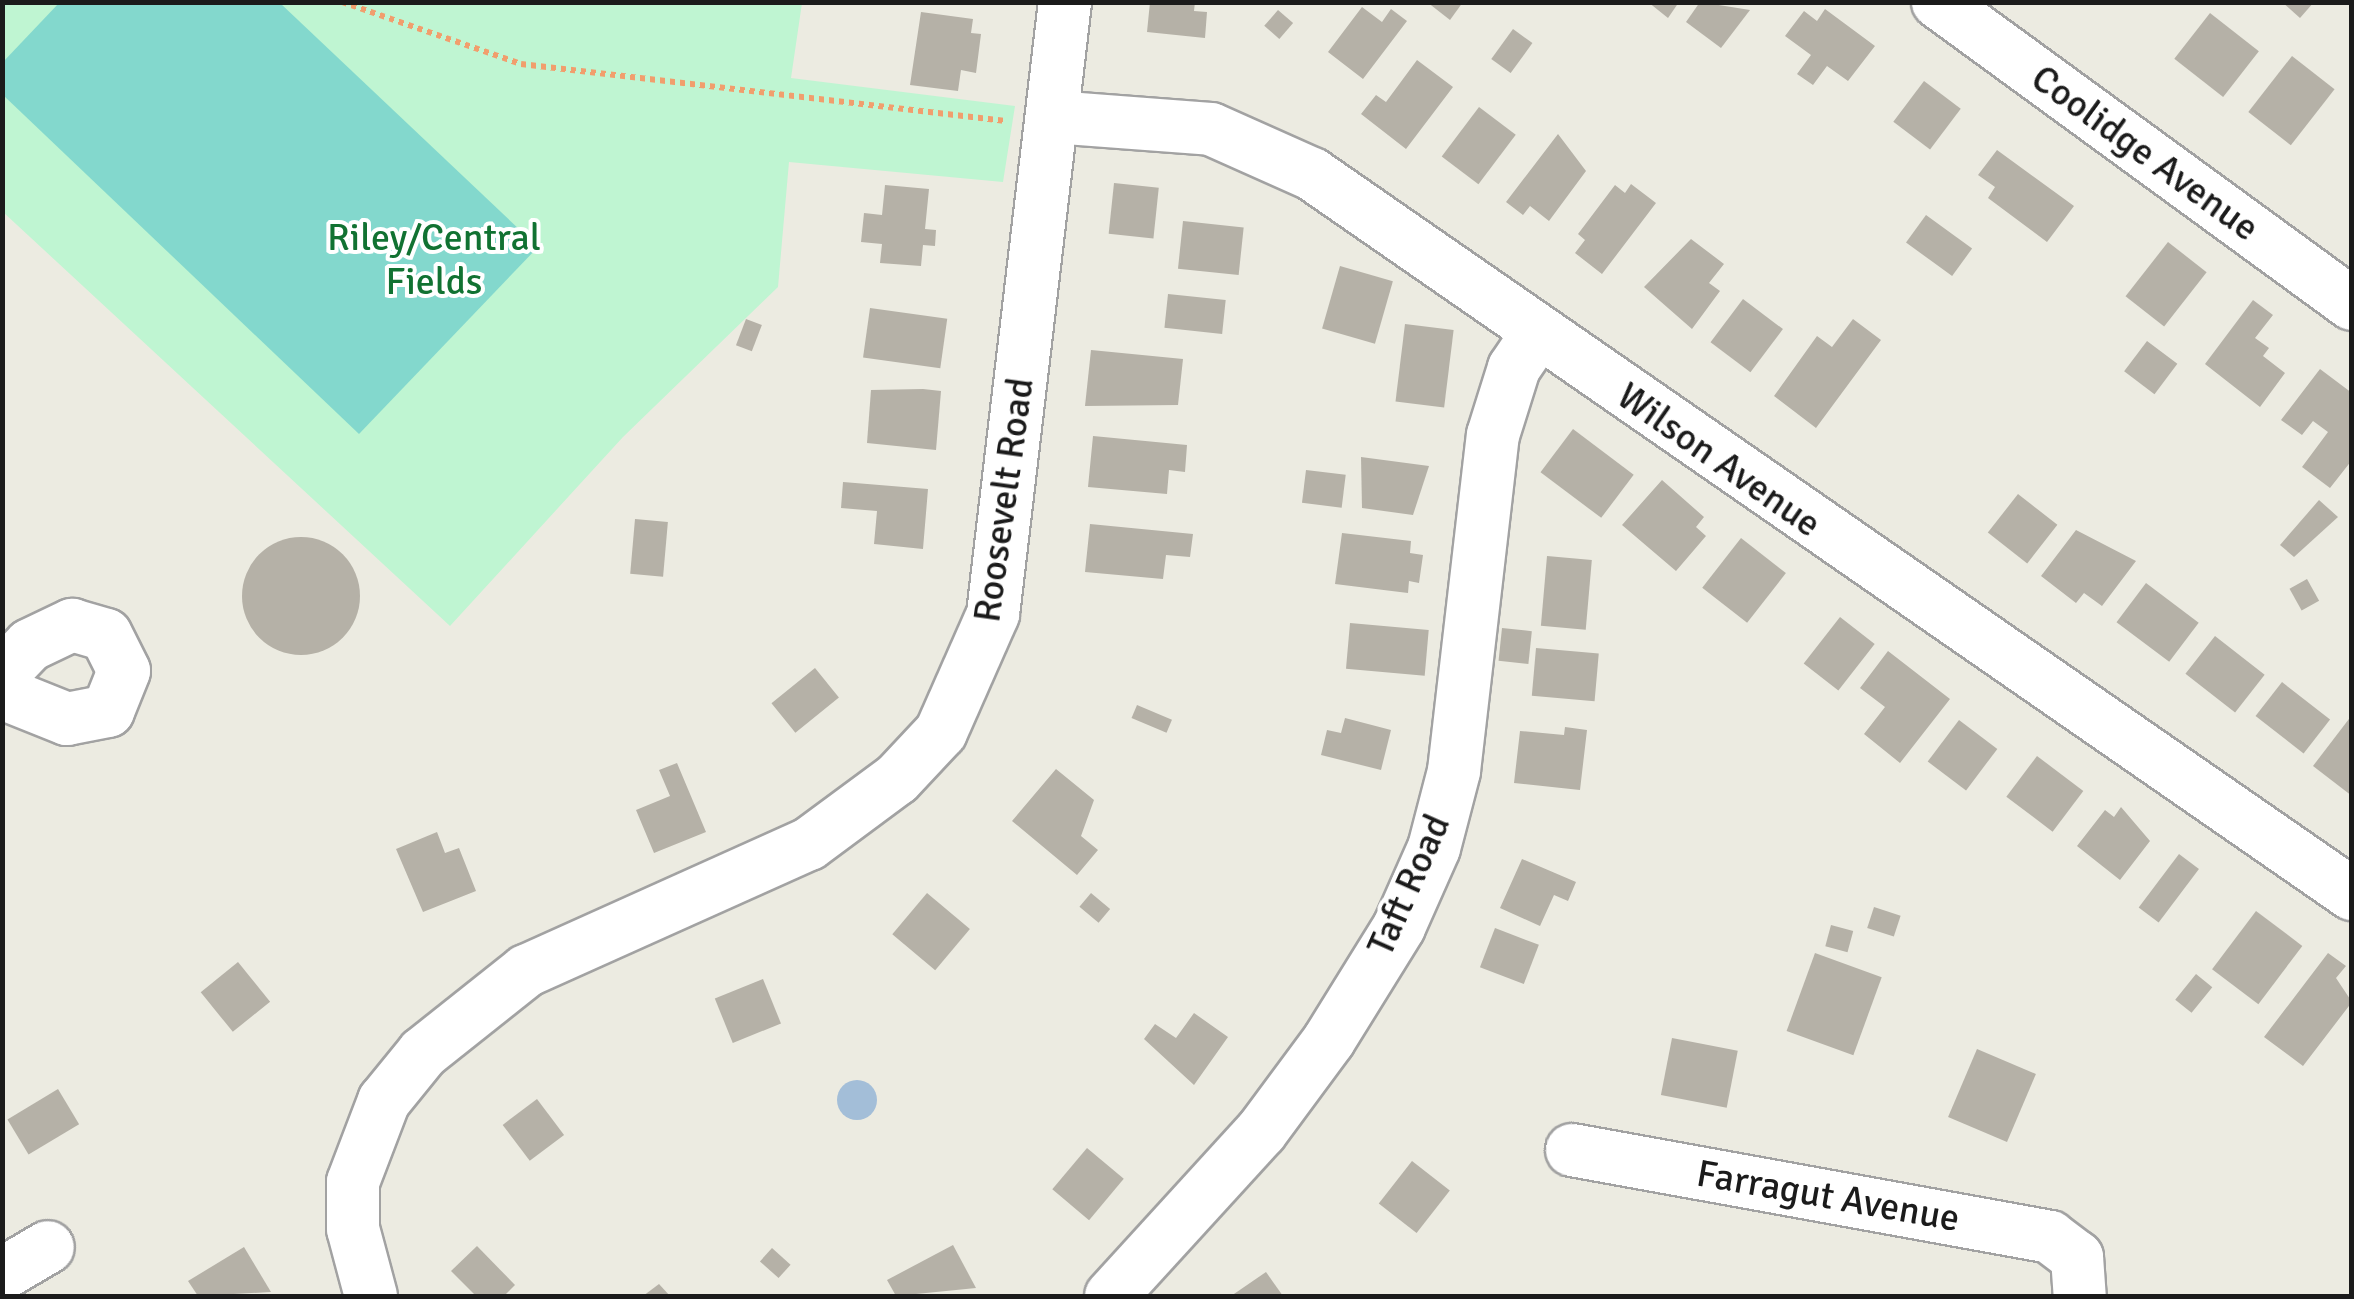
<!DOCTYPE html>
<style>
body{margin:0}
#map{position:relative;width:2354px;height:1299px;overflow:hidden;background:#ecebe1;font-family:Signika,sans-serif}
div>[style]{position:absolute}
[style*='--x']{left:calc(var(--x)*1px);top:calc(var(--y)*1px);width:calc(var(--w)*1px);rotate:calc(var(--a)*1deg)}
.park>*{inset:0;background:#bff5d2}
.pitch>*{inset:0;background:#83d8cd}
.water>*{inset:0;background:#a3bed8}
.round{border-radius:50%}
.building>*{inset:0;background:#b5b1a7;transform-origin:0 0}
.path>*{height:6px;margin-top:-3px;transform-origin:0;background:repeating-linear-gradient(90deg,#f19e6d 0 5px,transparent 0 10px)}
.roads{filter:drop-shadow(2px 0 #a2a2a2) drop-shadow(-2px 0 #a2a2a2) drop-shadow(0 2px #a2a2a2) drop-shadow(0 -2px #a2a2a2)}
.minor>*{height:52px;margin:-26px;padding:0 26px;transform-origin:26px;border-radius:26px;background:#fff}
span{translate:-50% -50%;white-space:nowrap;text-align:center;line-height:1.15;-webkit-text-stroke:8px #fff;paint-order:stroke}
.street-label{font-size:38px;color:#1b1b1b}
.park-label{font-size:38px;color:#117232}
.frame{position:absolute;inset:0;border:5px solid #1b1b1b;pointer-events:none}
</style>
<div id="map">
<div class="park">
<div style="clip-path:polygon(2px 3px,802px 3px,791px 78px,1015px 106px,1003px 182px,789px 162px,778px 287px,623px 437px,450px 626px,3px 212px)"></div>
</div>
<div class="pitch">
<div style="clip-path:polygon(59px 3px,280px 3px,538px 247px,359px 434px,3px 95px,3px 62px)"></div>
</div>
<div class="water">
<div class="round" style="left:837px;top:1080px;width:40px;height:40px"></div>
</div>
<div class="building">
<div style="clip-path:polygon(1150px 2px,1195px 2px,1194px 11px,1207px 12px,1205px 38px,1147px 32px)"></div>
<div style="clip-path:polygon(1427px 2px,1463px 2px,1450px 20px)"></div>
<div style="clip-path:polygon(1648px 2px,1679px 2px,1668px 18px)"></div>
<div style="clip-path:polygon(1700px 2px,1750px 10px,1721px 48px,1686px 22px)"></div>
<div style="clip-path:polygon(2282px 2px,2314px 2px,2300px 18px)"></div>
<div style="clip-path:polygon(1362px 7px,1382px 22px,1391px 9px,1407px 21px,1363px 79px,1328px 52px)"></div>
<div style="clip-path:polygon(1825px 9px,1875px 46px,1848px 81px,1827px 66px,1813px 85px,1797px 74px,1811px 55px,1785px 36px,1804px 11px,1817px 21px)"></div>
<div style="left:1278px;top:10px;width:20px;height:21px;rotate:41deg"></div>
<div style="clip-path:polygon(921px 12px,973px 19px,971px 33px,981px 34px,976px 73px,961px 70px,958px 91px,910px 85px)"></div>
<div style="left:2210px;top:13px;width:62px;height:58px;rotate:38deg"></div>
<div style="left:1513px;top:29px;width:24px;height:37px;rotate:36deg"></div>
<div style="left:2292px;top:56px;width:54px;height:71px;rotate:38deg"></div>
<div style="clip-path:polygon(1417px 60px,1453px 87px,1406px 149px,1361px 114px,1376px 95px,1386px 102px)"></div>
<div style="left:1924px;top:81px;width:46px;height:51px;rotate:37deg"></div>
<div style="left:1479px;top:107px;width:46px;height:62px;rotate:37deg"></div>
<div style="clip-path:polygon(1558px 134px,1586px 171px,1549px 221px,1530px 206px,1523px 215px,1506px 202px)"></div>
<div style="clip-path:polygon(1997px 150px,2074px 206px,2047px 242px,1988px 198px,1995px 187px,1978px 175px)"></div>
<div style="left:1114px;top:183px;width:45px;height:51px;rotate:6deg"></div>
<div style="clip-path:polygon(1631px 184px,1656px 203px,1602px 274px,1575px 253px,1585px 240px,1578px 234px,1615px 185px,1625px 193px)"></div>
<div style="clip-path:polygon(885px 185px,929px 189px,925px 229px,936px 230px,935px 246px,923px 245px,921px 266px,880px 263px,882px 244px,861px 242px,864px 213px,882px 215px)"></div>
<div style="left:1926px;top:215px;width:57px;height:34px;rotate:36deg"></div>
<div style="left:1183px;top:221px;width:61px;height:48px;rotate:6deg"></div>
<div style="clip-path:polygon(1691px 239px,1724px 264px,1709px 283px,1720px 291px,1692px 329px,1644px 287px)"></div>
<div style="left:2168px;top:242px;width:49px;height:69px;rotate:38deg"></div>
<div style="left:1340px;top:266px;width:55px;height:65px;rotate:16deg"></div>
<div style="left:1168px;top:294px;width:58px;height:34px;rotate:6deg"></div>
<div style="left:1743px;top:299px;width:50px;height:54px;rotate:37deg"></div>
<div style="clip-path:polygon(2253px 300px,2273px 315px,2255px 338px,2269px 348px,2263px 356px,2285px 373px,2260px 407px,2205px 364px)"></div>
<div style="left:870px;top:308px;width:78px;height:50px;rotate:8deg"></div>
<div style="left:746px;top:319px;width:17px;height:28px;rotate:21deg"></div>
<div style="clip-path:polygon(1853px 319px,1881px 340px,1816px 428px,1774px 396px,1817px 336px,1832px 347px)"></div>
<div style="left:1405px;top:324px;width:49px;height:78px;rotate:7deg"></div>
<div style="left:2147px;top:341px;width:38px;height:38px;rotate:37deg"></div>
<div style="clip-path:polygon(1091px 350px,1183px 359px,1178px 405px,1085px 406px)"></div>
<div style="clip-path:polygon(2320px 369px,2352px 393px,2352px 460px,2330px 488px,2302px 467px,2328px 432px,2313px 421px,2302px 435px,2281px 420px)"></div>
<div style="clip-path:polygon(923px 389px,941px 391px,936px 450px,867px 443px,871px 390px)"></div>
<div style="left:1573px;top:429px;width:76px;height:54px;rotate:37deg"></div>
<div style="clip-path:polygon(1093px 436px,1187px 445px,1185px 472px,1169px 470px,1167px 494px,1088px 487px)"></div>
<div style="clip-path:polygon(1361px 457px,1429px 466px,1413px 515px,1362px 508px)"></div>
<div style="left:1306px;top:470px;width:40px;height:33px;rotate:7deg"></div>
<div style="clip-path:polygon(1662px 480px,1704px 517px,1696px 527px,1706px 536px,1676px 571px,1622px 525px)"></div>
<div style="clip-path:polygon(843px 482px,928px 489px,923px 549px,874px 544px,877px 511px,841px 508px)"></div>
<div style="left:2018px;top:494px;width:50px;height:49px;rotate:38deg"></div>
<div style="clip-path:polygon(2319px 500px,2338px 517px,2294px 557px,2280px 545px)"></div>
<div style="left:635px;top:519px;width:33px;height:55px;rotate:5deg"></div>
<div style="clip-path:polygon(1090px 524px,1193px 534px,1190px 557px,1166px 555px,1163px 579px,1085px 572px)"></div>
<div style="clip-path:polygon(2076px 530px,2136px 561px,2102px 606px,2084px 593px,2076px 603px,2041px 576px)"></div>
<div style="clip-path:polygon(1342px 533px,1411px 541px,1410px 553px,1423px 555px,1419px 583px,1409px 581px,1408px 593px,1335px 584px)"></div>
<div class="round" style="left:242px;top:537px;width:118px;height:118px"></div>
<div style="left:1741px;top:538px;width:57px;height:63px;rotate:38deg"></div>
<div style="left:1547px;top:556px;width:45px;height:70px;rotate:5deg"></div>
<div style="left:2307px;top:579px;width:25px;height:20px;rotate:61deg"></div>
<div style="left:2146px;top:583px;width:66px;height:49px;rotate:37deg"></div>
<div style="left:1840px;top:617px;width:44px;height:59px;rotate:38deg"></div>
<div style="left:1350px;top:623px;width:79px;height:46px;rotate:5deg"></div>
<div style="left:1502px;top:628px;width:30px;height:33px;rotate:6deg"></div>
<div style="left:2215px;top:636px;width:63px;height:48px;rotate:38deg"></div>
<div style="left:1536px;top:648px;width:63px;height:48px;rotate:5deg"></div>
<div style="clip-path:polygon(1888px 651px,1950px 699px,1900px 763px,1864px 734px,1885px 707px,1860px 688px)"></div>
<div style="left:815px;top:668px;width:38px;height:56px;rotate:51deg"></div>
<div style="left:2282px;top:682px;width:61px;height:43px;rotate:38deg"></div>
<div style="left:1137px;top:705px;width:38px;height:14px;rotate:23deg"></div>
<div style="clip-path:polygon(2352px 715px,2352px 796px,2313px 766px)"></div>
<div style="clip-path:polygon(1345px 718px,1391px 730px,1381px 770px,1321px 755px,1327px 730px,1341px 733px)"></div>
<div style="left:1959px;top:720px;width:48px;height:52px;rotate:37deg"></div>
<div style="clip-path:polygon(1565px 727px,1587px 730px,1580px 790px,1514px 783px,1520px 731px,1564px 735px)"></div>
<div style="left:2037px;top:756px;width:58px;height:51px;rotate:37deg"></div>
<div style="clip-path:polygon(677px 763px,706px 832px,654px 853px,636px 810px,670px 796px,659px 770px)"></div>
<div style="clip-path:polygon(1056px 769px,1094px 800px,1081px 836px,1098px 850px,1077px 875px,1012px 821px)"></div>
<div style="clip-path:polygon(2121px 807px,2150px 841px,2120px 880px,2077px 846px,2105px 810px,2114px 817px)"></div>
<div style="clip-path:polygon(437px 832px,445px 853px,459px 848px,476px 891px,423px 912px,396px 849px)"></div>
<div style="left:2179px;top:854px;width:25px;height:67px;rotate:37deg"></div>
<div style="clip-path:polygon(1522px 859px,1576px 882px,1568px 901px,1554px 895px,1540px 926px,1500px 908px)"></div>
<div style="left:927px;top:893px;width:56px;height:54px;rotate:40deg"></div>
<div style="left:1091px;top:893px;width:25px;height:18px;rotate:40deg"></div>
<div style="left:1874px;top:907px;width:28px;height:22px;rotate:18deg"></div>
<div style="left:2256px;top:911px;width:58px;height:73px;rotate:37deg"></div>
<div style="left:1831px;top:925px;width:23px;height:22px;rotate:15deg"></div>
<div style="left:1495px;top:928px;width:47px;height:42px;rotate:21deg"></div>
<div style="left:1815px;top:953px;width:71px;height:83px;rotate:20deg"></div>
<div style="clip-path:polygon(2328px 953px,2346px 966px,2336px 978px,2352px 1002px,2303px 1066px,2264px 1037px)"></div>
<div style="left:238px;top:962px;width:51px;height:48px;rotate:51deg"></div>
<div style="left:2196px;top:974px;width:21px;height:33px;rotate:39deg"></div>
<div style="left:763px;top:979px;width:48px;height:52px;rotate:68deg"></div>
<div style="clip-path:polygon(1194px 1013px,1228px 1037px,1194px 1085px,1144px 1039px,1155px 1024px,1176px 1038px)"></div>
<div style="left:1672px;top:1038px;width:67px;height:58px;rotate:11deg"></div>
<div style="left:1977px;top:1049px;width:64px;height:74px;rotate:23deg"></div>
<div style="left:58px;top:1089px;width:41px;height:59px;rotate:59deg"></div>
<div style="left:537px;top:1099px;width:45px;height:43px;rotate:53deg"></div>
<div style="left:1087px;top:1148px;width:48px;height:54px;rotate:40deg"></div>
<div style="left:1412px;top:1161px;width:48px;height:54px;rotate:38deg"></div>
<div style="clip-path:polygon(953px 1245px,976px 1288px,896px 1296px,887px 1280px)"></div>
<div style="clip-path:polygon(477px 1246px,515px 1285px,504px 1296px,476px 1296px,451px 1271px)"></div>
<div style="clip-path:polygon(244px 1247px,271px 1292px,198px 1296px,188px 1281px)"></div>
<div style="left:772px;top:1248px;width:25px;height:18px;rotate:42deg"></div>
<div style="clip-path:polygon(1266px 1272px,1283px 1296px,1231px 1296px)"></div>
<div style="clip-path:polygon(659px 1284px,670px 1296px,643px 1296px)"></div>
</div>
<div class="path">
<div style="--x:342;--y:2;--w:189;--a:19.1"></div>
<div style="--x:521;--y:64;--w:488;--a:6.7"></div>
</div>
<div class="roads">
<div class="minor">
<div style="--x:1938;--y:2;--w:512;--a:36.11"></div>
<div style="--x:1053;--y:117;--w:158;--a:4.3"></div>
<div style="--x:1211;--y:129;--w:111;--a:24"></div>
<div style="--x:1312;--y:174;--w:1265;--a:34.7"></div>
<div style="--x:2;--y:674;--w:40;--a:-46"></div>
<div style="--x:30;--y:645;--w:47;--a:-25.5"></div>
<div style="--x:72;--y:625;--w:35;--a:16"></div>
<div style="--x:106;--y:635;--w:40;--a:63.4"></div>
<div style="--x:124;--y:671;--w:43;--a:111.8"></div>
<div style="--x:108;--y:711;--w:42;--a:169"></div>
<div style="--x:67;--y:719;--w:70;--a:-158.2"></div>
<div style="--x:1572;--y:1150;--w:486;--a:10.3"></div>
<div style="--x:2050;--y:1237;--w:34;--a:37"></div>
<div style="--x:2077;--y:1257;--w:39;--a:86"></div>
<div style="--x:2;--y:1274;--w:53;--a:-30.4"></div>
<div style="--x:371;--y:1296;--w:69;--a:-105"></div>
<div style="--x:353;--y:1229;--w:47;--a:-90"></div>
<div style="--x:353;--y:1182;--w:87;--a:-69.1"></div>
<div style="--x:384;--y:1101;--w:62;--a:-50.9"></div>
<div style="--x:423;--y:1053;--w:132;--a:-38.5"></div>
<div style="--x:526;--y:971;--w:310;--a:-24.2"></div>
<div style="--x:809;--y:844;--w:109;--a:-36.5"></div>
<div style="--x:897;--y:779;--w:64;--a:-46.9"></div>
<div style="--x:941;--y:732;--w:129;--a:-66.2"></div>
<div style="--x:993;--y:614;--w:616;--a:-83.29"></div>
<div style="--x:1111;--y:1296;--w:222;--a:-47.6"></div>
<div style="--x:1261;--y:1132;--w:114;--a:-53.5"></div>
<div style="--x:1329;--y:1040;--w:133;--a:-58.2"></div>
<div style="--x:1399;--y:927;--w:86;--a:-66.1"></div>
<div style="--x:1434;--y:848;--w:80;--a:-75.4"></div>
<div style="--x:1454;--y:771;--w:338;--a:-83.4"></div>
<div style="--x:1493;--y:435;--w:70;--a:-72.6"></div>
<div style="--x:1514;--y:368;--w:41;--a:-55.9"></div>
</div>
</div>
<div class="street-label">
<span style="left:2145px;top:153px;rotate:36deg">Coolidge Avenue</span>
<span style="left:1719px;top:460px;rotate:35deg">Wilson Avenue</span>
<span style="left:1004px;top:500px;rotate:-82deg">Roosevelt Road</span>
<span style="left:1409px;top:885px;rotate:-66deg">Taft Road</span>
<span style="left:1828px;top:1196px;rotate:10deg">Farragut Avenue</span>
</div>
<div class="park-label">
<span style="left:434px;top:260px">Riley/Central<br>Fields</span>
</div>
<div class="frame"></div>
</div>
